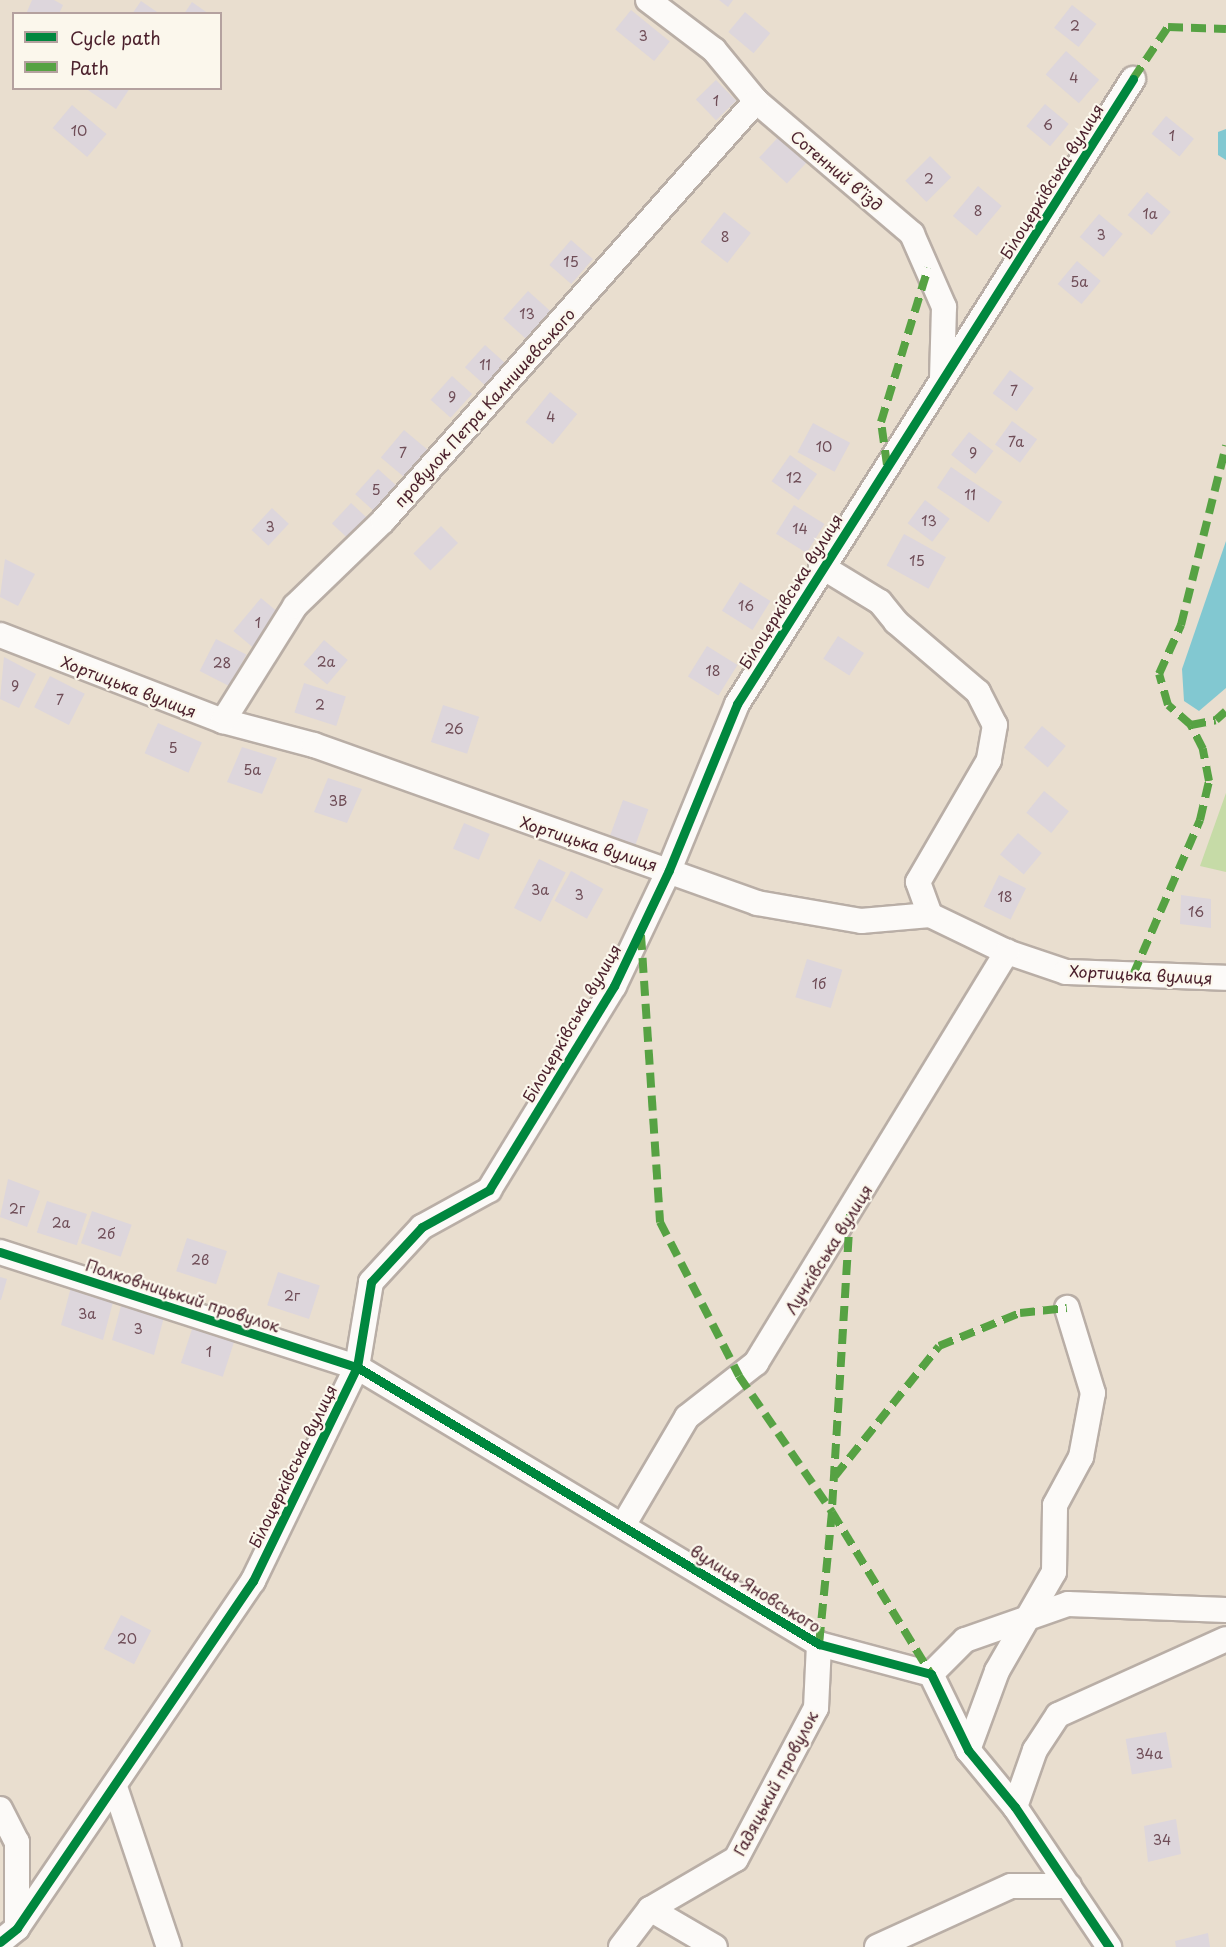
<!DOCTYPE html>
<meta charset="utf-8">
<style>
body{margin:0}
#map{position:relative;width:1226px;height:1947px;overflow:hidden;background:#e9decf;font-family:"Playpen Sans",sans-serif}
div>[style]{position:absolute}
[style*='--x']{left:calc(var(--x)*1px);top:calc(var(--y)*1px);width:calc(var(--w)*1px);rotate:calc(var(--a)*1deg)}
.green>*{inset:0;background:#c6dba7}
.water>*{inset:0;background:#82c8d1}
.building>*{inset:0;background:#ddd6dc;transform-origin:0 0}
.roads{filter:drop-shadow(2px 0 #b9aea6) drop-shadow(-2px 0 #b9aea6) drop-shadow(0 2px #b9aea6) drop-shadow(0 -2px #b9aea6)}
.street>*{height:24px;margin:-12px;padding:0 12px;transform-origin:12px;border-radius:12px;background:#fcfaf8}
.quiet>*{height:8px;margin-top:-4px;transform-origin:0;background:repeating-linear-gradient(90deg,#56a243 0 15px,transparent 0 23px)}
.cycleway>*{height:9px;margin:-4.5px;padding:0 4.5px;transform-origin:4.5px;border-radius:4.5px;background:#00873e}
span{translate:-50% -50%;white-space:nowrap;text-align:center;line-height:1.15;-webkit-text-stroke:4.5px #fbf7ec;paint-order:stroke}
.number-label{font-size:14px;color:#6f4d57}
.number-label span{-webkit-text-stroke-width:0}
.street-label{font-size:16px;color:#4a1f2b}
.legend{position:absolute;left:12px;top:12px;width:210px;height:78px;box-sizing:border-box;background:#fbf7ec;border:2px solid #b4a19f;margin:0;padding:8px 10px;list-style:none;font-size:18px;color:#4a1f2b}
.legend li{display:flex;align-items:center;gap:12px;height:30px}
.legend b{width:30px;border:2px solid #b4a19f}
</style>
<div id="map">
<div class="green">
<div style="clip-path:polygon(1226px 793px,1226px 872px,1200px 866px)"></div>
</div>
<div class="water">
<div style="clip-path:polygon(1226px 129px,1226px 160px,1218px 155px,1218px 132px)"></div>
<div style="clip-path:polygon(1226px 541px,1226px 688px,1199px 711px,1184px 701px,1182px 669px)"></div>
</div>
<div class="building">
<div style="clip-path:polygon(32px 0,54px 0,63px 5px,59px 14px,26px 14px)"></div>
<div style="clip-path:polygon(719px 0,733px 0,728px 7px)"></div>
<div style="clip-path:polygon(141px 1px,160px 14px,132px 14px)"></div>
<div style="clip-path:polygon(192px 2px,209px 14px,184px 14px)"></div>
<div style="left:1072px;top:5px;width:31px;height:29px;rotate:38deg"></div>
<div style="left:631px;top:10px;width:50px;height:25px;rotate:39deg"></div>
<div style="left:745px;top:12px;width:33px;height:26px;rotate:40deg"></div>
<div style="left:1066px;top:51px;width:44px;height:31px;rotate:41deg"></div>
<div style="left:716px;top:80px;width:29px;height:28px;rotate:46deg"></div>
<div style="clip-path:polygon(85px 88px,130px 88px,116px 109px)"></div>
<div style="left:1045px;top:104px;width:31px;height:29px;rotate:40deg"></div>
<div style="left:72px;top:105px;width:45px;height:30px;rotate:40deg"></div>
<div style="left:1166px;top:116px;width:36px;height:23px;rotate:39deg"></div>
<div style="left:783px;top:132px;width:38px;height:35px;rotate:43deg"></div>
<div style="left:930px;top:156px;width:30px;height:35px;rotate:45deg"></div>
<div style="left:978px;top:186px;width:31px;height:39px;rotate:40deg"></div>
<div style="left:1147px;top:192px;width:31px;height:30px;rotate:40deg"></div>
<div style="left:724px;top:212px;width:34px;height:38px;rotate:38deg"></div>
<div style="left:1099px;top:214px;width:31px;height:30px;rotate:40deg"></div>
<div style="left:571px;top:240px;width:29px;height:33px;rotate:41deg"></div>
<div style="left:1077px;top:261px;width:31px;height:30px;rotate:40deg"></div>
<div style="left:528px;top:291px;width:30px;height:37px;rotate:42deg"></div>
<div style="left:485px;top:345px;width:27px;height:30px;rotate:42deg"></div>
<div style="left:1010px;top:370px;width:30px;height:29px;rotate:37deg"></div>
<div style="left:452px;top:376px;width:27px;height:32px;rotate:42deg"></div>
<div style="left:550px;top:392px;width:35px;height:39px;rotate:39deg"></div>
<div style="left:1012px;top:421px;width:31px;height:29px;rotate:36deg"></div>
<div style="left:813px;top:423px;width:42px;height:33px;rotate:28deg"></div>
<div style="left:404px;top:430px;width:30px;height:36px;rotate:40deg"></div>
<div style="left:969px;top:432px;width:31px;height:29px;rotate:38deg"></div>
<div style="left:790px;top:455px;width:33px;height:32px;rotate:35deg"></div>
<div style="left:951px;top:467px;width:62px;height:25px;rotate:34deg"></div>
<div style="left:378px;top:469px;width:24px;height:34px;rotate:42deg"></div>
<div style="left:925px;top:500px;width:31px;height:29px;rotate:37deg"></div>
<div style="left:351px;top:503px;width:25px;height:28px;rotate:43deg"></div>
<div style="left:794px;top:505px;width:36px;height:34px;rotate:32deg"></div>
<div style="left:272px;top:508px;width:23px;height:30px;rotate:43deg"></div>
<div style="left:441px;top:526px;width:24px;height:39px;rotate:45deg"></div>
<div style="left:904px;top:534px;width:48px;height:36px;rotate:29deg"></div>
<div style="clip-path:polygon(5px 559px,35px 574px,18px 606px,0 597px)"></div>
<div style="left:740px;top:582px;width:36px;height:34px;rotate:32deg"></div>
<div style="left:261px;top:598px;width:30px;height:43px;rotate:40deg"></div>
<div style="left:838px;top:636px;width:31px;height:27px;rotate:33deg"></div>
<div style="left:216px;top:639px;width:34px;height:36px;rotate:27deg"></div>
<div style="left:324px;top:640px;width:31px;height:32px;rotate:40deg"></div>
<div style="left:707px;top:646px;width:36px;height:36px;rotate:32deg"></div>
<div style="clip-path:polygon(4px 657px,36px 674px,19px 708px,0 699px)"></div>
<div style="left:50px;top:676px;width:39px;height:35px;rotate:27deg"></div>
<div style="left:304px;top:683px;width:44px;height:31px;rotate:18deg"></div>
<div style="left:443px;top:705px;width:38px;height:39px;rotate:18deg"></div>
<div style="left:158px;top:723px;width:48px;height:33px;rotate:24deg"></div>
<div style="left:1042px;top:726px;width:31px;height:28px;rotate:40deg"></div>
<div style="clip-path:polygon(242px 747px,277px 758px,262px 794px,227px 782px)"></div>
<div style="clip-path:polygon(328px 778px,362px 789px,347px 823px,314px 812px)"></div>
<div style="left:1044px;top:791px;width:32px;height:28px;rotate:39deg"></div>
<div style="left:623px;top:800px;width:27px;height:38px;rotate:20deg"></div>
<div style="left:464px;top:823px;width:28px;height:28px;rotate:23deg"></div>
<div style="left:1018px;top:833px;width:31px;height:28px;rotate:40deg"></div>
<div style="left:539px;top:859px;width:30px;height:55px;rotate:27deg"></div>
<div style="left:571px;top:871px;width:37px;height:34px;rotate:29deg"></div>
<div style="left:999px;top:875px;width:30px;height:35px;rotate:26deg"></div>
<div style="clip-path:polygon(1181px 895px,1211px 899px,1211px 928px,1180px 924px)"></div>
<div style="left:807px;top:959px;width:37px;height:40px;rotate:17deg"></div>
<div style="clip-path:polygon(8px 1179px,40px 1191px,27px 1227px,0 1217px)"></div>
<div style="left:47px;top:1201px;width:42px;height:33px;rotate:18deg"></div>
<div style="left:92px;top:1211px;width:42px;height:34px;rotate:19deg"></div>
<div style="left:187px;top:1238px;width:42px;height:35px;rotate:18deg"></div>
<div style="left:278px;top:1272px;width:44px;height:35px;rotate:18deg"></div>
<div style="clip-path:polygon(0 1277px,7px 1279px,1px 1300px,0 1300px)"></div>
<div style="clip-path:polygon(71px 1287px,113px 1302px,103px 1340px,61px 1325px)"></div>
<div style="clip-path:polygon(122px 1302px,164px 1317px,154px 1355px,112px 1340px)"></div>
<div style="left:193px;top:1326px;width:44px;height:39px;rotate:18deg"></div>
<div style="left:121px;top:1615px;width:34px;height:38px;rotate:27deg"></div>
<div style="left:1166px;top:1732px;width:36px;height:41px;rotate:80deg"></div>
<div style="clip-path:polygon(1176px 1819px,1181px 1854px,1148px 1862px,1144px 1826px)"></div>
<div style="clip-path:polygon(1208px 1933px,1210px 1947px,1176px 1947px,1175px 1941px)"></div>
</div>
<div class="roads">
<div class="street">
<div style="--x:648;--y:0;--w:83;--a:37.1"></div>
<div style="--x:714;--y:50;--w:66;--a:50.5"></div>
<div style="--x:756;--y:101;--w:205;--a:40.4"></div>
<div style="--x:912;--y:234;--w:80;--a:66.3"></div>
<div style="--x:944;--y:307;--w:73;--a:91.6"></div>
<div style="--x:821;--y:566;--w:69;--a:31.4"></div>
<div style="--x:880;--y:602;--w:26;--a:51"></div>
<div style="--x:896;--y:622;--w:108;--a:40.5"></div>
<div style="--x:978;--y:692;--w:37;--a:63"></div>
<div style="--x:995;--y:725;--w:36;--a:100"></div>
<div style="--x:989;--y:760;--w:141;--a:120.2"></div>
<div style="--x:918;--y:882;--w:35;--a:70"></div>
<div style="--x:0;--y:635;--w:239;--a:21.1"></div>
<div style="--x:223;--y:721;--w:94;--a:14.8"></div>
<div style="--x:314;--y:745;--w:470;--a:19.6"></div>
<div style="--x:757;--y:903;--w:106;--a:9.8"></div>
<div style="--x:861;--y:921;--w:69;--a:-5"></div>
<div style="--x:930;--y:915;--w:85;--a:25.7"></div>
<div style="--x:1007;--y:952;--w:62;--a:18.7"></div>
<div style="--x:1066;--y:972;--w:160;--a:2.1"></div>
<div style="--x:223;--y:721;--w:136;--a:-57.9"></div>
<div style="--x:295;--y:606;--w:122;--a:-44"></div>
<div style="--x:383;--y:521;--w:562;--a:-48.39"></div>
<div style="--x:0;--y:1252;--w:375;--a:17.9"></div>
<div style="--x:357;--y:1367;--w:539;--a:30.95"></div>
<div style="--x:819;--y:1644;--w:116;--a:15"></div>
<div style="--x:931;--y:1674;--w:85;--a:64"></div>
<div style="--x:968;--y:1750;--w:74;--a:50.5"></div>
<div style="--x:1015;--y:1807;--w:169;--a:56.1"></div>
<div style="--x:624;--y:1524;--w:124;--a:-59.5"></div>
<div style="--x:687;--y:1417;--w:88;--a:-38"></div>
<div style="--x:756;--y:1363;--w:482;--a:-58.6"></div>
<div style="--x:931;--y:1674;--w:48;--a:-45"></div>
<div style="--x:965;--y:1640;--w:109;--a:-19.3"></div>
<div style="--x:1068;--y:1604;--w:158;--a:2.2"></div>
<div style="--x:968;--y:1750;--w:84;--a:-69.8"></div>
<div style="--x:997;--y:1671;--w:114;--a:-60.1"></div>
<div style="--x:1054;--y:1572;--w:67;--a:-89.1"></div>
<div style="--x:1055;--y:1505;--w:55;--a:-61.6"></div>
<div style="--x:1081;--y:1457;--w:65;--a:-79.4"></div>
<div style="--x:1093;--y:1393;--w:89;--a:-107"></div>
<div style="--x:115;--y:1787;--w:169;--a:71.4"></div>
<div style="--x:1015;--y:1807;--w:60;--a:-70.7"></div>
<div style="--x:1035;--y:1750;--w:42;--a:-56.7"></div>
<div style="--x:1058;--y:1715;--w:184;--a:-24.3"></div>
<div style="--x:0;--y:1809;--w:37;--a:63"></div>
<div style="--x:17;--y:1842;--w:86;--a:90"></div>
<div style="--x:650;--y:1909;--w:75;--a:30.3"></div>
<div style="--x:0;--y:1942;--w:22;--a:-39"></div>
<div style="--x:17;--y:1928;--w:420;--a:-55.8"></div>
<div style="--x:253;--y:1581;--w:238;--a:-64.1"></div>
<div style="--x:357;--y:1367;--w:86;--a:-80.6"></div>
<div style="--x:371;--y:1282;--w:75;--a:-47.2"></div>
<div style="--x:422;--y:1227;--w:77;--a:-28.9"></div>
<div style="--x:489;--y:1190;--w:239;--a:-58.5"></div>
<div style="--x:614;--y:986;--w:128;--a:-64.6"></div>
<div style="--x:669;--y:870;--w:179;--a:-67.7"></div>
<div style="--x:737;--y:704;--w:740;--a:-57.64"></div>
<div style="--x:621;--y:1947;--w:48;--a:-52.7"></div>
<div style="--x:650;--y:1909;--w:99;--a:-30.2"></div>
<div style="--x:736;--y:1859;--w:171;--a:-62.1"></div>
<div style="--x:816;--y:1708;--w:64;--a:-87.3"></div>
<div style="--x:877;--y:1947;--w:147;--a:-24.5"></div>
<div style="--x:1011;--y:1886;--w:58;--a:0"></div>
</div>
</div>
<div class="quiet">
<div style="--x:1133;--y:79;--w:63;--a:-56.1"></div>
<div style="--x:1168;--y:27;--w:58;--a:2"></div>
<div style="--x:887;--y:465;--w:43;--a:-97.9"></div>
<div style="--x:881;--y:422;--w:161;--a:-73"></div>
<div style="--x:1191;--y:725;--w:25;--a:-11"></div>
<div style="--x:1216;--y:720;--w:13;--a:-42"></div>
<div style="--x:641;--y:935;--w:288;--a:86.2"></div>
<div style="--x:660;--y:1222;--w:173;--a:62.8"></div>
<div style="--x:739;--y:1376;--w:165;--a:55.6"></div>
<div style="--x:832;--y:1512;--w:133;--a:95.6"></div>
<div style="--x:1133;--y:975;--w:169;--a:-66.6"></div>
<div style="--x:1200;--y:820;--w:40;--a:-77"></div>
<div style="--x:1209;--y:781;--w:33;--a:-101"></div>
<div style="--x:1203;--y:749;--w:27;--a:-117"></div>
<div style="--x:1191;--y:725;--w:30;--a:-139"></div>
<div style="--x:1168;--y:705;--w:32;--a:-106"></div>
<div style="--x:1159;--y:674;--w:54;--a:-65.8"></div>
<div style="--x:1181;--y:625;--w:185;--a:-75.9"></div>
<div style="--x:850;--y:1214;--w:299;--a:93.5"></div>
<div style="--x:832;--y:1512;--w:190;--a:58.6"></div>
<div style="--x:835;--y:1476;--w:166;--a:-51.3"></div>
<div style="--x:939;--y:1346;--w:87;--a:-22.2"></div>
<div style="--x:1020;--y:1313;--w:47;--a:-6.1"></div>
</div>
<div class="cycleway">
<div style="--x:0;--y:1252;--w:375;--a:17.9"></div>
<div style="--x:357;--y:1367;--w:539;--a:30.95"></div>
<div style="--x:819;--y:1644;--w:116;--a:15"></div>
<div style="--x:931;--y:1674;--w:85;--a:64"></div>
<div style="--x:968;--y:1750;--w:74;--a:50.5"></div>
<div style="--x:1015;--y:1807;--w:169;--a:56.1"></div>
<div style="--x:0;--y:1942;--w:22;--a:-39"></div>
<div style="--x:17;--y:1928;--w:420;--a:-55.8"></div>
<div style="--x:253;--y:1581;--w:238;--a:-64.1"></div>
<div style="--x:357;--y:1367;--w:86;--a:-80.6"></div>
<div style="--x:371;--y:1282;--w:75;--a:-47.2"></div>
<div style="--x:422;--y:1227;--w:77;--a:-28.9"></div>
<div style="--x:489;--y:1190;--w:239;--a:-58.5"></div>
<div style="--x:614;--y:986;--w:128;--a:-64.6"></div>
<div style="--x:669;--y:870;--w:179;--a:-67.7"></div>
<div style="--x:737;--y:704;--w:740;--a:-57.64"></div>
</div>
<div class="number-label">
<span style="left:1075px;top:26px">2</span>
<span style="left:643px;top:36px">3</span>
<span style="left:1074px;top:78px">4</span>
<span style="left:716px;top:101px">1</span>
<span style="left:1048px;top:125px">6</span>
<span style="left:79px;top:131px">10</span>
<span style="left:1172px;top:136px">1</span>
<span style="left:929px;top:179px">2</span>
<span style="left:978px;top:211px">8</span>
<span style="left:1150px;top:214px">1а</span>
<span style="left:1101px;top:235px">3</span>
<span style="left:725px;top:237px">8</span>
<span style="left:571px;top:262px">15</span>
<span style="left:1079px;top:282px">5а</span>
<span style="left:527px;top:314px">13</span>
<span style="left:485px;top:365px">11</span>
<span style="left:1014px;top:391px">7</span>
<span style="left:452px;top:397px">9</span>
<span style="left:551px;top:417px">4</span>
<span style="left:1016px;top:442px">7а</span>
<span style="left:824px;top:447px">10</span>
<span style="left:403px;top:453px">7</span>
<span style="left:973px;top:453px">9</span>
<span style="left:794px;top:478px">12</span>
<span style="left:376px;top:490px">5</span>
<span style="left:970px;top:495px">11</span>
<span style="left:929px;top:521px">13</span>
<span style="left:270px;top:527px">3</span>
<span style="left:800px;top:529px">14</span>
<span style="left:917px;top:561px">15</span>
<span style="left:746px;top:606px">16</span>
<span style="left:258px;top:623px">1</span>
<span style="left:326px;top:662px">2а</span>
<span style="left:222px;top:663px">28</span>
<span style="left:713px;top:671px">18</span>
<span style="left:15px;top:686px">9</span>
<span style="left:60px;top:700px">7</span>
<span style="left:320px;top:705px">2</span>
<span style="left:454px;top:729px">26</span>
<span style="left:173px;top:748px">5</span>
<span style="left:252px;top:770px">5а</span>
<span style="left:338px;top:801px">3В</span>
<span style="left:540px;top:890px">3а</span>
<span style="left:579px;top:895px">3</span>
<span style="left:1005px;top:897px">18</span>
<span style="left:1196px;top:912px">16</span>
<span style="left:819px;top:984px">1б</span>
<span style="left:17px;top:1209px">2г</span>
<span style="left:61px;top:1223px">2а</span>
<span style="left:106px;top:1234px">2б</span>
<span style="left:200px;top:1260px">2в</span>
<span style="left:292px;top:1296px">2г</span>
<span style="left:87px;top:1314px">3а</span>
<span style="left:138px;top:1329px">3</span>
<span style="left:209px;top:1352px">1</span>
<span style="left:127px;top:1639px">20</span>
<span style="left:1149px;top:1754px">34а</span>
<span style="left:1162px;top:1840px">34</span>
</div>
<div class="street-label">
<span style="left:837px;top:170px;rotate:40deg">Сотенний в’їзд</span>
<span style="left:1051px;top:181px;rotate:-58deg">Білоцерківська вулиця</span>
<span style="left:484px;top:407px;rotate:-48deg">провулок Петра Калнишевського</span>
<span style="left:790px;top:591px;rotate:-58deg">Білоцерківська вулиця</span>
<span style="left:129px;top:686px;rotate:21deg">Хортицька вулиця</span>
<span style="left:589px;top:843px;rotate:18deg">Хортицька вулиця</span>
<span style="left:1141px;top:974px;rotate:3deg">Хортицька вулиця</span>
<span style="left:571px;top:1023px;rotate:-60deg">Білоцерківська вулиця</span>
<span style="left:828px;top:1249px;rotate:-58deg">Лучківська вулиця</span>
<span style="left:183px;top:1295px;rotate:18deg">Полковницький провулок</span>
<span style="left:292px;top:1466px;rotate:-64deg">Білоцерківська вулиця</span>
<span style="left:756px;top:1588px;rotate:32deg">вулиця Яновського</span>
<span style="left:775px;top:1783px;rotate:-62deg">Гадяцький провулок</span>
</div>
<ul class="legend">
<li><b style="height:8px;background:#00873e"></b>Cycle path</li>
<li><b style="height:8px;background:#56a243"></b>Path</li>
</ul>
</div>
